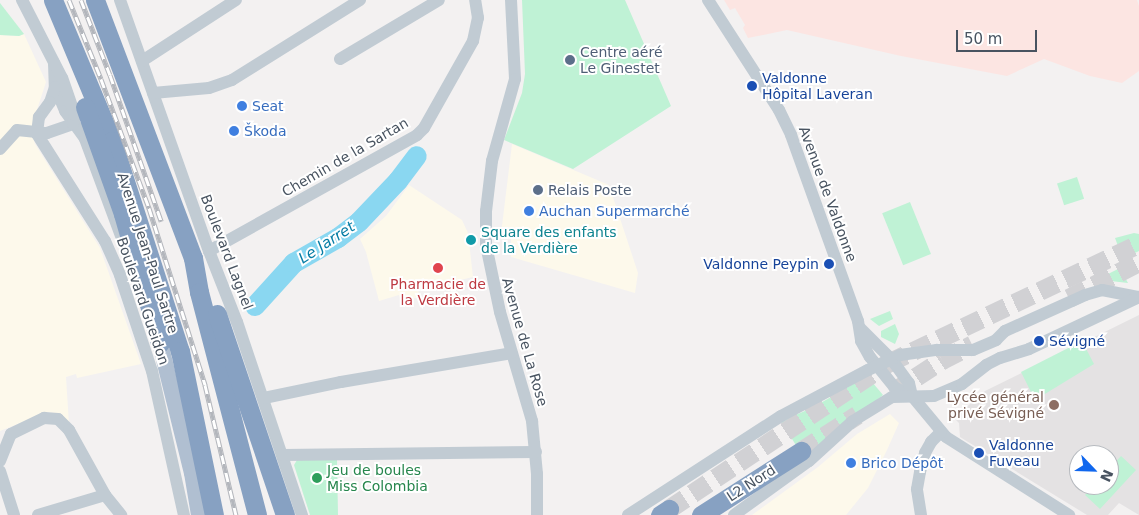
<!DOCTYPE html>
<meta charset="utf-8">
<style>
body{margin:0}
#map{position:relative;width:1139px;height:515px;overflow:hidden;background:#f3f1f1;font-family:"DejaVu Sans",sans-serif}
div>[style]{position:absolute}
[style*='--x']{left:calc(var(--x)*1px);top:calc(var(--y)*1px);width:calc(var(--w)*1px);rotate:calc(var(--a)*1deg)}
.commercial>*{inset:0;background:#fdf9eb}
.education>*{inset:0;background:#e4e2e3}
.medical>*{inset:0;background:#fce5e2}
.green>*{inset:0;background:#bff2d5;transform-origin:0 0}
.river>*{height:20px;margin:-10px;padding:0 10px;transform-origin:10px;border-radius:10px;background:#8ad7f1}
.highway-tunnel>*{height:19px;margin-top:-9.5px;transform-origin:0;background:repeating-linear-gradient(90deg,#d1d1d4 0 19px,transparent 0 28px)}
.minor>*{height:12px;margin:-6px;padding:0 6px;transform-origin:6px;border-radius:6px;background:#c1cbd3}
.major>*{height:16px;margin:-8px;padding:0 8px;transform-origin:8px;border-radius:8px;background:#b0bfd1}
.highway>*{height:19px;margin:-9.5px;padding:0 9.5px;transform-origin:9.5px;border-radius:9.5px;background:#87a1c2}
.rail>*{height:5px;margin-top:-2.5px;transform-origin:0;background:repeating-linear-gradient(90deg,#fff 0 9px,#b3b6bc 0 18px);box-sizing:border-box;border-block:1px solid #b3b6bc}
.dots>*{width:14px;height:14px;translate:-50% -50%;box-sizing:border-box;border:2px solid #fff;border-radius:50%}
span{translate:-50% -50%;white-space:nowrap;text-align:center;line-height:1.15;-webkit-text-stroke:4px #fff;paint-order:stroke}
.service-label{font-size:14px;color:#4e5e75}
.left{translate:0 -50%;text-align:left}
.transit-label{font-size:14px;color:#164399}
.right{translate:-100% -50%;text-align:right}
.shop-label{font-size:14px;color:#366cbe}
.street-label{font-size:14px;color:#485360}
.culture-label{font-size:14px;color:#0d838f}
.health-label{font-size:14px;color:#be3a42}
.education-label{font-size:14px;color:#785e54}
.leisure-label{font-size:14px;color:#27864d}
.water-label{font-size:15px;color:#067da5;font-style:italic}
.north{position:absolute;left:1069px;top:445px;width:50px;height:50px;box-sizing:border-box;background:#fff;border:1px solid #b6babf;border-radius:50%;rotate:114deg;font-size:14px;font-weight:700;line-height:20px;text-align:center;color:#485360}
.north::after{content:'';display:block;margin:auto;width:18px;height:22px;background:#1067ee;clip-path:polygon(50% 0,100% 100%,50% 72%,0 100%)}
.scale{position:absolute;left:956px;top:30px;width:81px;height:22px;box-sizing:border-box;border:2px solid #485360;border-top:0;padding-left:6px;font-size:15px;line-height:18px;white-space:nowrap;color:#485360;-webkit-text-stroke:4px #fff;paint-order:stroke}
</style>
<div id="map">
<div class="commercial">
<div style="clip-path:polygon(24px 34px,46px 82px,33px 122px,32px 133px,35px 144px,100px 248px,141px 364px,77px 378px,76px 374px,66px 377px,69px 424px,60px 414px,48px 412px,0 431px,0 35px,19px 36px)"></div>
<div style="clip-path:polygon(512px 144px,609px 185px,638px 273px,635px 293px,511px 257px,511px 235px,501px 234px)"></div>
<div style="clip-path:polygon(409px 185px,462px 220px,468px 233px,473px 277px,418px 290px,420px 297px,401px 301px,399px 295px,379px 301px,366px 252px,360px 239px,386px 216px)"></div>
<div style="clip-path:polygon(890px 414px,899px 423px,887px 450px,868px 488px,846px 515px,752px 515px,818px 467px,857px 434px)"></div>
</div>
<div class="education">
<div style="clip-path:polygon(evenodd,1139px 315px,1139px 515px,1119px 503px,1108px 515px,1087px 515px,960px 437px,959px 423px,954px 418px,985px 391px,1139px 315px,1079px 455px,1109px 455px,1109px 485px,1079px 485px,1079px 455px)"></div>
</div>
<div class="medical">
<div style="clip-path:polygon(724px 0,1137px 0,1139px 6px,1139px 71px,1122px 83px,1090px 76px,1044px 59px,1007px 76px,901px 56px,787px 30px,748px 38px,743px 28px,745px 25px,735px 8px,730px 10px)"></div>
</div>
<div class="green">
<div style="clip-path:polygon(522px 0,625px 0,671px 106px,573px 169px,504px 140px,522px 93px,525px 74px)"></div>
<div style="clip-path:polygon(0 3px,24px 34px,19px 36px,0 35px)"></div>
<div style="left:1077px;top:177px;width:23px;height:21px;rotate:72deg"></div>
<div style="left:910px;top:202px;width:56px;height:30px;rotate:68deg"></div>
<div style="clip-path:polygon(1134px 233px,1139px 234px,1139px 251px,1123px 259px,1115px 238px)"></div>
<div style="clip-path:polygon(1120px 268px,1128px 283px,1102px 280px,1102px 277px)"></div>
<div style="clip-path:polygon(890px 311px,893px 319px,879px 326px,870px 319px)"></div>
<div style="clip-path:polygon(895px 324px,899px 334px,895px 344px,881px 337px,881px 331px)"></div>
<div style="clip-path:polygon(1082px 341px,1094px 364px,1035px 400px,1021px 372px)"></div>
<div style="clip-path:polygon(867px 376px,883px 395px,805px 460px,781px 421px,812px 408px)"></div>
<div style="clip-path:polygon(1121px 456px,1136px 470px,1100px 509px,1085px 495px,1094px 485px,1109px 485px,1109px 469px)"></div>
<div style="clip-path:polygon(297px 460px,337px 460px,338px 515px,310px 515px,294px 465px)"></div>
</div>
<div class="river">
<div style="--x:255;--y:306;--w:58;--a:-47.8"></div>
<div style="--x:294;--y:263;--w:51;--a:-29.6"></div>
<div style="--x:338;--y:238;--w:26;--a:-37"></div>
<div style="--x:359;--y:222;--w:57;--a:-46.4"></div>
<div style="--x:398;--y:181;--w:31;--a:-53"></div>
</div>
<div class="highway-tunnel">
<div style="--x:1069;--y:298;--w:79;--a:-27.2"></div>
<div style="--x:893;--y:392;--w:59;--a:-33.1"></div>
<div style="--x:942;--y:360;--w:34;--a:-27"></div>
<div style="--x:801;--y:451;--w:67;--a:-32.7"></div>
<div style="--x:669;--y:509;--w:263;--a:-33.7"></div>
<div style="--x:888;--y:363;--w:278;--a:-25.4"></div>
</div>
<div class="minor">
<div style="--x:120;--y:0;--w:266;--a:70.5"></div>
<div style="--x:209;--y:251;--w:76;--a:68.5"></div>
<div style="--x:237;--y:322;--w:204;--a:71.4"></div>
<div style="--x:511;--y:0;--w:79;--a:87.1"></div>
<div style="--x:515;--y:79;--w:85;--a:105.7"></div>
<div style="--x:492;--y:161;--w:50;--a:96.8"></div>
<div style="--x:486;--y:211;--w:34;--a:90"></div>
<div style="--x:486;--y:245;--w:68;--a:78.2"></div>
<div style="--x:500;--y:312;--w:114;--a:73.6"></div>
<div style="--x:532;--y:421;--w:53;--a:84.6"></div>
<div style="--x:537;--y:474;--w:41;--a:90"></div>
<div style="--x:708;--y:0;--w:131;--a:57.2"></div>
<div style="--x:779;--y:110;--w:28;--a:64"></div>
<div style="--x:791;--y:135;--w:198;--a:70.2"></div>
<div style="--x:858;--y:321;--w:20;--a:81"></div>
<div style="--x:861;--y:341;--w:18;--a:61"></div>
<div style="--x:870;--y:357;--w:38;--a:51"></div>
<div style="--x:894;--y:387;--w:18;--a:27"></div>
<div style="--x:340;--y:59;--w:115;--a:-30.8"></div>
<div style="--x:142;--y:61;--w:112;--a:-33"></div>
<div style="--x:54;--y:63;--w:24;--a:88"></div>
<div style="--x:55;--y:87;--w:26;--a:67"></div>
<div style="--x:65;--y:111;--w:34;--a:54"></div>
<div style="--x:85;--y:139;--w:103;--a:69.6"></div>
<div style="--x:55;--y:87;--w:16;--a:108"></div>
<div style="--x:50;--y:102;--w:19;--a:126"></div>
<div style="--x:39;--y:117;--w:17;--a:97"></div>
<div style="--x:37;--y:134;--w:127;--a:57.6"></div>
<div style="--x:105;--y:241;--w:37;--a:66"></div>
<div style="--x:120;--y:275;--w:101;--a:71.6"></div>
<div style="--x:152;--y:371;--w:148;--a:77.5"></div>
<div style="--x:153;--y:93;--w:56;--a:-5.1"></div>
<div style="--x:209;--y:88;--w:24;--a:-19"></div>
<div style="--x:232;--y:80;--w:151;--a:-32"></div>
<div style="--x:0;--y:149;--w:25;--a:-48"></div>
<div style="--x:17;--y:130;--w:30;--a:6"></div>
<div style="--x:47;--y:133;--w:28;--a:-19"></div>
<div style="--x:73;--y:124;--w:9;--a:-77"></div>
<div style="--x:75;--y:115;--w:39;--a:-109"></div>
<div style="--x:62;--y:78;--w:88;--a:-117.1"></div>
<div style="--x:209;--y:251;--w:238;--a:-29.1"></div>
<div style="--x:417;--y:135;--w:10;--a:-45"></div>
<div style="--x:424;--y:128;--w:100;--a:-60.6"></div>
<div style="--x:473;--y:41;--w:24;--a:-78"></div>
<div style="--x:478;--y:18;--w:18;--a:-99"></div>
<div style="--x:860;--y:328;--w:45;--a:45"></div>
<div style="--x:892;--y:360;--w:29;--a:54"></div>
<div style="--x:909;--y:383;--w:13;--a:77"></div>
<div style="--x:912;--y:396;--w:53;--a:50.3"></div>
<div style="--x:946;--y:437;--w:146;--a:32.4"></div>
<div style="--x:264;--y:398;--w:79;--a:-11.7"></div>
<div style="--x:341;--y:382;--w:173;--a:-9.6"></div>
<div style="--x:283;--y:455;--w:253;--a:-0.7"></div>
<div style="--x:0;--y:461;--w:29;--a:-68"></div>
<div style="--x:11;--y:434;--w:37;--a:-26"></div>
<div style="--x:44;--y:418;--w:14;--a:4"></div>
<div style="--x:58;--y:419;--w:16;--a:45"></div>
<div style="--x:69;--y:430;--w:74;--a:61"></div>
<div style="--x:105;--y:495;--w:26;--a:51"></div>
<div style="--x:0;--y:471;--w:46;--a:72.3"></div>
<div style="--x:38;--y:515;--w:70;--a:-16.6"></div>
<div style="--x:628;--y:515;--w:182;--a:-32.9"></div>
<div style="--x:781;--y:416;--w:98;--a:-27.9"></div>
<div style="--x:868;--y:370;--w:35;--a:-25"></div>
<div style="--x:900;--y:355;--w:37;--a:-8"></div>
<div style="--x:937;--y:350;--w:36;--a:0"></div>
<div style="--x:973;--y:350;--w:25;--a:-23"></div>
<div style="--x:996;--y:340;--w:13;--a:-45"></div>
<div style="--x:1005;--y:331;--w:88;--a:-24.2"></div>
<div style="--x:1085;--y:295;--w:18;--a:-16"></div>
<div style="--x:1102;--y:290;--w:38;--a:11"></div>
<div style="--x:734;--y:515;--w:92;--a:-35.8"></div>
<div style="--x:809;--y:461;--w:59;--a:-42.3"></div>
<div style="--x:853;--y:421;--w:46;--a:-31.6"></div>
<div style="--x:892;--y:397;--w:42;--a:-1.4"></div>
<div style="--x:934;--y:396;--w:30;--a:-23"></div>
<div style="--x:962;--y:384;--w:31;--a:-38"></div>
<div style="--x:986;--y:365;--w:16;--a:-27"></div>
<div style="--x:1000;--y:358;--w:30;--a:-17"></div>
<div style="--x:1029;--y:349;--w:122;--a:-25.3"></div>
<div style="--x:921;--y:515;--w:26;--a:-99"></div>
<div style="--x:917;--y:489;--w:17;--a:-80"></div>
<div style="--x:920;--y:472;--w:20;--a:-75"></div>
<div style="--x:925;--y:453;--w:13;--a:-61"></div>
<div style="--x:931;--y:442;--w:14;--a:-45"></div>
</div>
<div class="major">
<div style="--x:160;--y:343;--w:134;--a:76.2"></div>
<div style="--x:192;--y:473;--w:43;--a:80.5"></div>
</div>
<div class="highway">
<div style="--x:53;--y:0;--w:153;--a:67.3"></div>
<div style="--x:112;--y:141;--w:221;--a:72.1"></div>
<div style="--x:180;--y:351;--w:167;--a:78.3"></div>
<div style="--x:95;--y:0;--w:276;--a:69.2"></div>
<div style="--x:193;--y:258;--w:35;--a:80"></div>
<div style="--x:199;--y:292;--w:230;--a:75.4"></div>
<div style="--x:85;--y:107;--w:114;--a:70.4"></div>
<div style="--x:123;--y:214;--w:134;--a:74"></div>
<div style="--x:217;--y:314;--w:212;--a:71.3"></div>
<div style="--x:660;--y:515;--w:11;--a:-34"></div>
<div style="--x:701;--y:515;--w:119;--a:-32.6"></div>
</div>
<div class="rail">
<div style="--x:69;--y:0;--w:85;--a:67.9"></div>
<div style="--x:101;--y:79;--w:138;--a:69.6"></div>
<div style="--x:149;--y:208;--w:186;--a:72.4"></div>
<div style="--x:205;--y:385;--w:134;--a:76.6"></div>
<div style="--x:81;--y:0;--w:80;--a:68.9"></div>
<div style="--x:110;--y:75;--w:155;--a:70.7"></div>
</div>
<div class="dots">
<div style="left:570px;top:60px;background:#5c6f8a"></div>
<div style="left:752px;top:86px;background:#1a4fb4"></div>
<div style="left:242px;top:106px;background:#3f7fe0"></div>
<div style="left:234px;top:131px;background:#3f7fe0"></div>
<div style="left:538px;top:190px;background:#5c6f8a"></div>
<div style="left:529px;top:211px;background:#3f7fe0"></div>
<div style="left:471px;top:240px;background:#0f9aa8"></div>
<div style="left:829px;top:264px;background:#1a4fb4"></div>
<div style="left:438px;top:268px;background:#e0444e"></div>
<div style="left:1039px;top:341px;background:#1a4fb4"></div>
<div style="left:1054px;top:405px;background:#8d6e63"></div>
<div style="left:979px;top:453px;background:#1a4fb4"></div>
<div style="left:851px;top:463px;background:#3f7fe0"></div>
<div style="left:317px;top:478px;background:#2e9e5b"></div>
</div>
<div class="service-label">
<span class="left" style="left:580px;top:60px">Centre aéré<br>Le Ginestet</span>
<span class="left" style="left:548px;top:190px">Relais Poste</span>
</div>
<div class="transit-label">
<span class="left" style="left:762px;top:86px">Valdonne<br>Hôpital Laveran</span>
<span class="right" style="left:819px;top:264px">Valdonne Peypin</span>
<span class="left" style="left:1049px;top:341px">Sévigné</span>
<span class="left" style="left:989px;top:453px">Valdonne<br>Fuveau</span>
</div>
<div class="shop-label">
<span class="left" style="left:252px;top:106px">Seat</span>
<span class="left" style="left:244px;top:131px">Škoda</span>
<span class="left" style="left:539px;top:211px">Auchan Supermarché</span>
<span class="left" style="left:861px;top:463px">Brico Dépôt</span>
</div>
<div class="street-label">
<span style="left:345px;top:157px;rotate:-30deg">Chemin de la Sartan</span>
<span style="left:828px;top:194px;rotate:70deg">Avenue de Valdonne</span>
<span style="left:227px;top:252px;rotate:69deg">Boulevard Lagnel</span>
<span style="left:148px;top:253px;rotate:72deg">Avenue Jean-Paul Sartre</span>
<span style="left:143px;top:301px;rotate:71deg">Boulevard Gueidon</span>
<span style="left:525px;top:342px;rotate:74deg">Avenue de La Rose</span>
<span style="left:751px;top:483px;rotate:-33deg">L2 Nord</span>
</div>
<div class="culture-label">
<span class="left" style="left:481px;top:240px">Square des enfants<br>de la Verdière</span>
</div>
<div class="health-label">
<span style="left:438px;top:292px">Pharmacie de<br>la Verdière</span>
</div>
<div class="education-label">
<span class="right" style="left:1044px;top:405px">Lycée général<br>privé Sévigné</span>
</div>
<div class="leisure-label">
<span class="left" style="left:327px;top:478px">Jeu de boules<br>Miss Colombia</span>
</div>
<div class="water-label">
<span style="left:327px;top:243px;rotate:-33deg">Le Jarret</span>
</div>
<div class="north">N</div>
<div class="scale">50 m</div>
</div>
